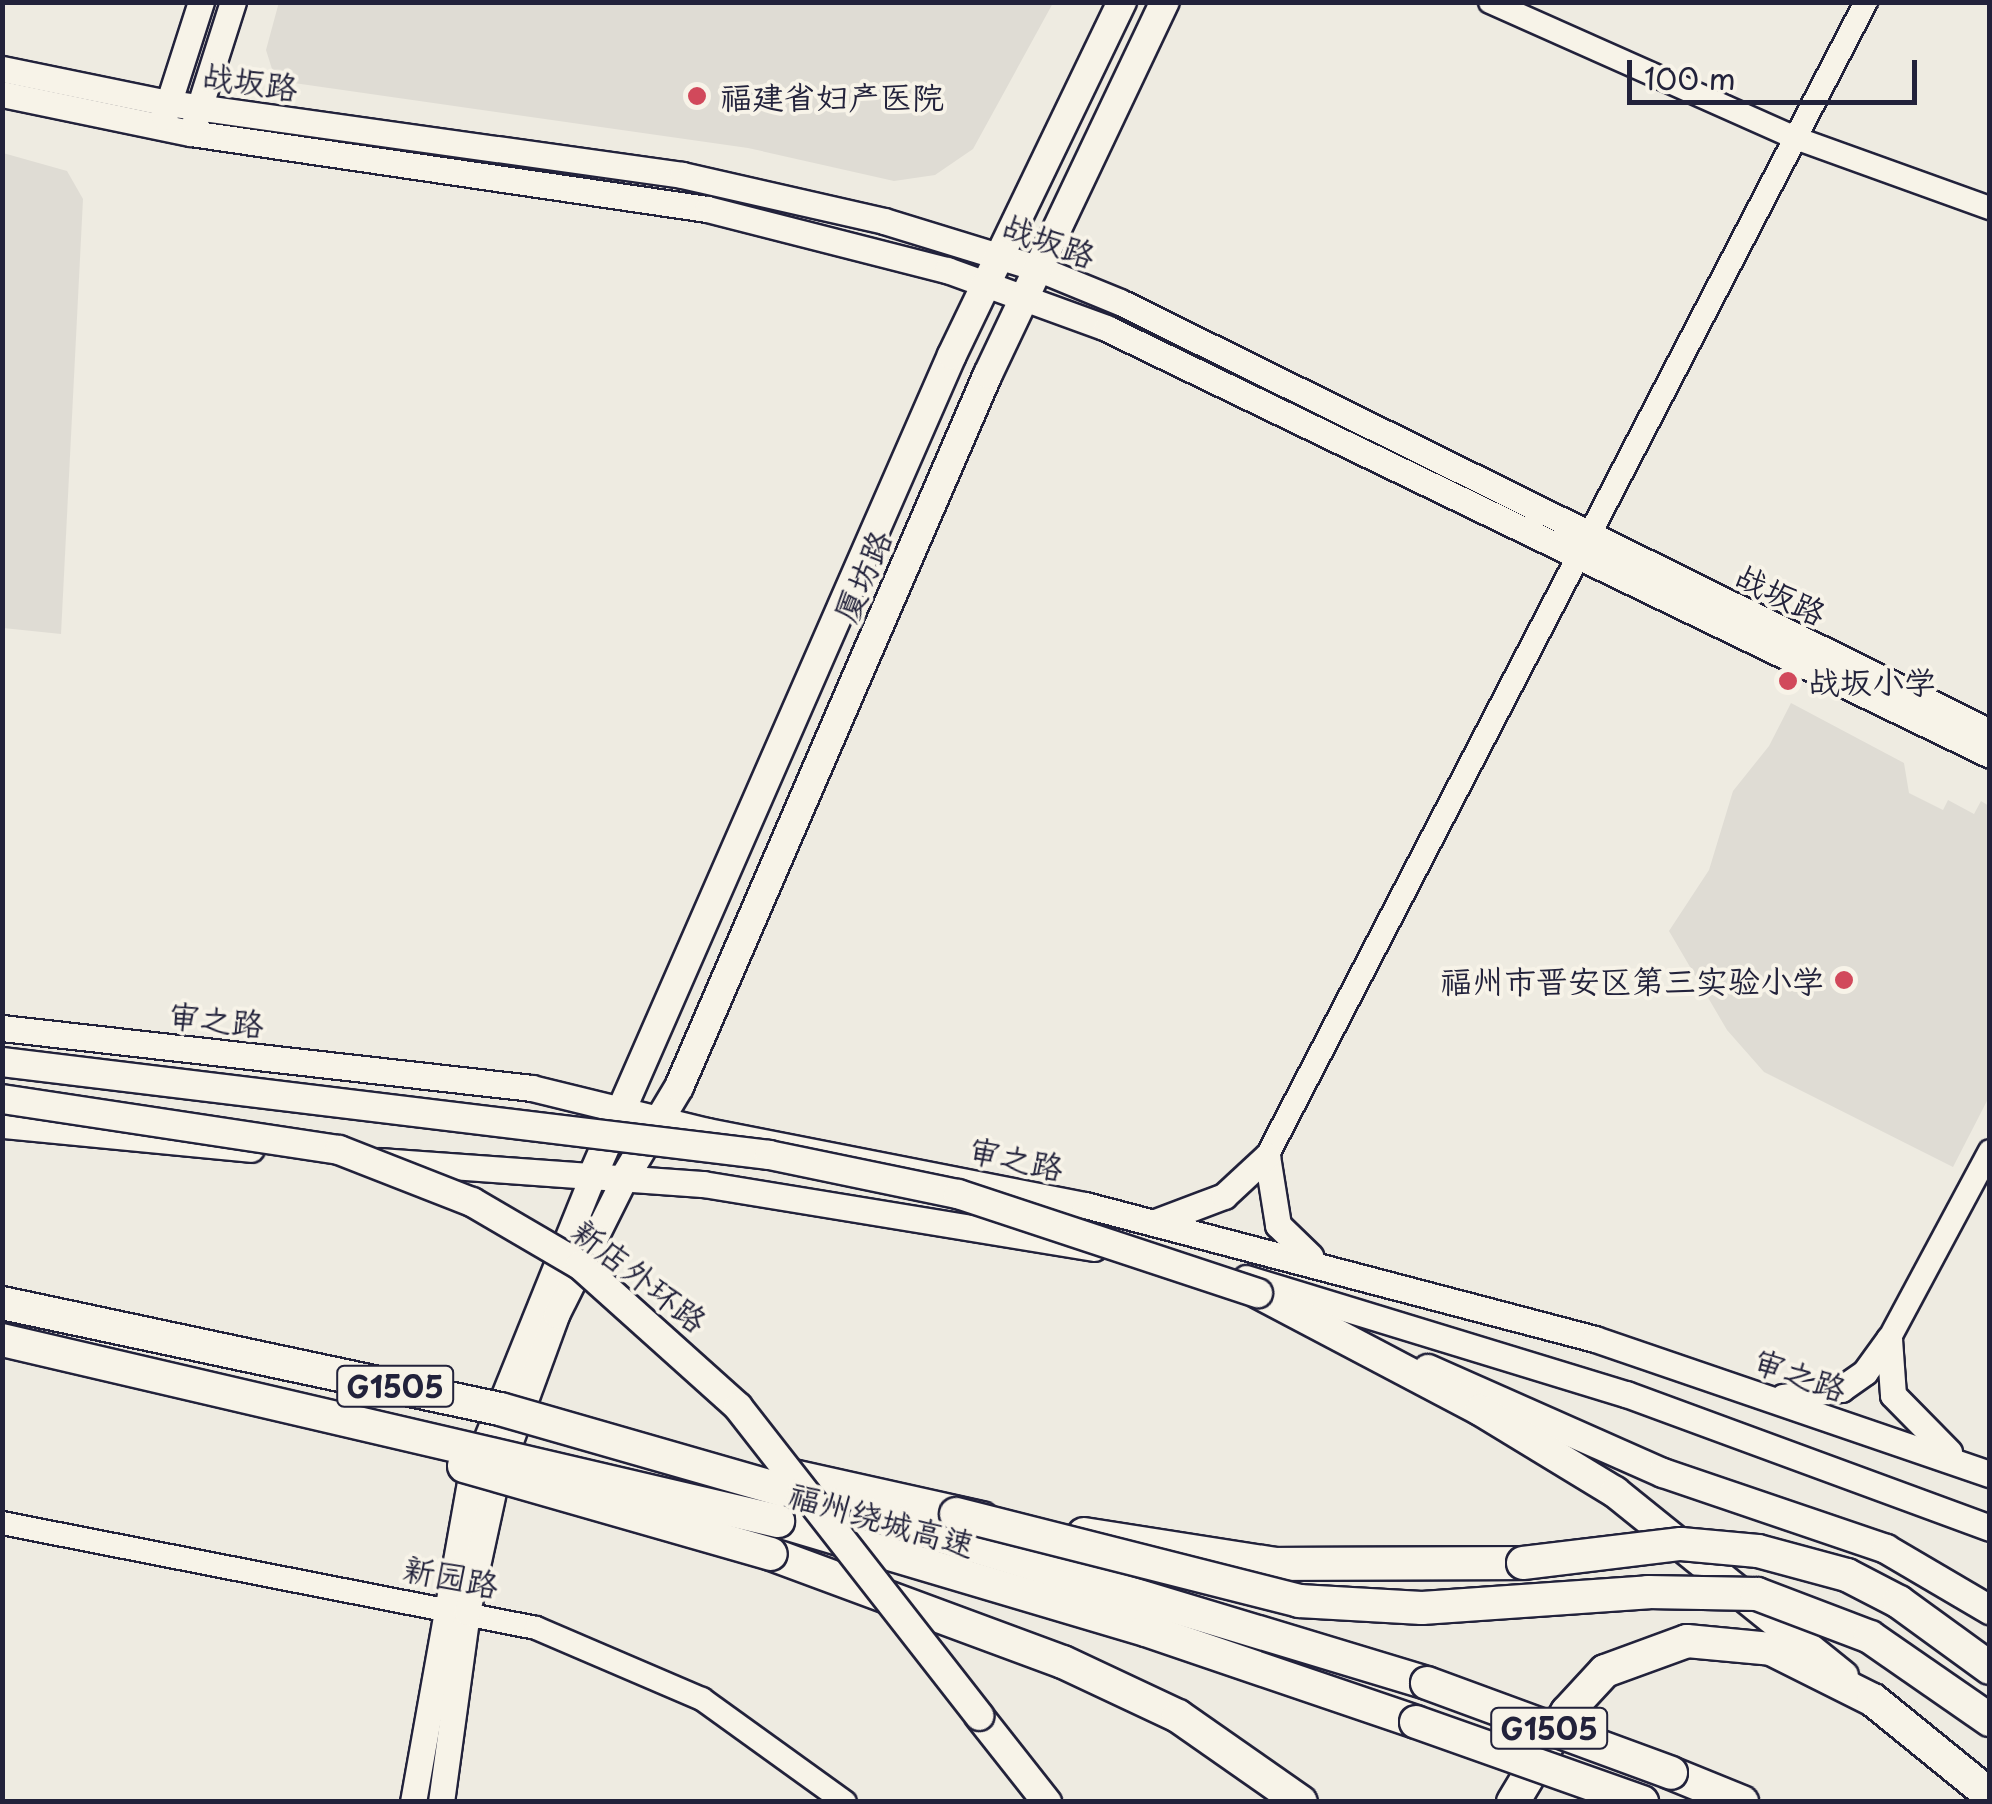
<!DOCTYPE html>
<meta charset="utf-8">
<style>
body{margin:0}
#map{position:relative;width:1992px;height:1804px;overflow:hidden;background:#eeebe1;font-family:"Playpen Sans","LXGW WenKai TC",sans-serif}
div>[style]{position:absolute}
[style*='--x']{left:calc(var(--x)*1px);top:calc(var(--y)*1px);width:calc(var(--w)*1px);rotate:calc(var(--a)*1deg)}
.built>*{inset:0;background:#dfdcd4}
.roads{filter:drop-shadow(2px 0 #22223b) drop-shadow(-2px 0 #22223b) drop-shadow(0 2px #22223b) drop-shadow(0 -2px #22223b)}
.tertiary>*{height:22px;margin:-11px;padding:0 11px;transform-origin:11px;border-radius:11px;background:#f7f3e8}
.secondary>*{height:25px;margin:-12.5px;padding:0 12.5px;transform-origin:12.5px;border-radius:12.5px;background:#f7f3e8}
.primary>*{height:28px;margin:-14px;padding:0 14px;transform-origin:14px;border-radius:14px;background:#f7f3e8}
.trunk>*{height:30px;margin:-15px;padding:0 15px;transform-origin:15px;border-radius:15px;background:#f7f3e8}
.motorway>*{height:32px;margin:-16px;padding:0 16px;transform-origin:16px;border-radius:16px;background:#f7f3e8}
.bridges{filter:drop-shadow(2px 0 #22223b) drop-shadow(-2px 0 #22223b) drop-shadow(0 2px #22223b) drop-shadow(0 -2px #22223b)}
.primary-bridge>*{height:28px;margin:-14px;padding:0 14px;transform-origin:14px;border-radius:14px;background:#f7f3e8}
.motorway-bridge>*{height:32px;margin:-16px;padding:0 16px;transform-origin:16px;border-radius:16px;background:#f7f3e8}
.dots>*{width:28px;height:28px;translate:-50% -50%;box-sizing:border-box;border:5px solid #f7f3e8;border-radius:50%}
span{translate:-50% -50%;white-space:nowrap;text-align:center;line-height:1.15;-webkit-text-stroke:8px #f7f3e8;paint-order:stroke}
.shield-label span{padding:2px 8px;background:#f7f3e8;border:2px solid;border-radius:8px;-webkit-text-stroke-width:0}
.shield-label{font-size:30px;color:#22223b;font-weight:700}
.street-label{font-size:32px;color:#22223b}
.poi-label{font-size:32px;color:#22223b}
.left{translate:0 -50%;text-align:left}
.right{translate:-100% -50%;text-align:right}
.frame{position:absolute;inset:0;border:5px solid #22223b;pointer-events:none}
.scale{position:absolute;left:1627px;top:60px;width:290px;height:45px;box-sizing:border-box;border:5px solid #22223b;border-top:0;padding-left:12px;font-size:30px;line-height:35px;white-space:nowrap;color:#22223b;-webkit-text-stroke:8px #f7f3e8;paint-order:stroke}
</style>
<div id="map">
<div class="built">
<div style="clip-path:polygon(279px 2px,1053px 2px,1053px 3px,973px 149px,935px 175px,894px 181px,748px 148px,294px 83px,272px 69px,266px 50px)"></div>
<div style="clip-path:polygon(3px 153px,67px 171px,83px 199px,61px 634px,3px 628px)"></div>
<div style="clip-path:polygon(1791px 703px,1904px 763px,1909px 793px,1943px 810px,1948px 800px,1974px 814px,1981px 801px,1989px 806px,1989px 1097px,1953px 1167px,1764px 1072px,1727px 1030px,1669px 931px,1709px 870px,1733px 791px,1769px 746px)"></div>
</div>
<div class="roads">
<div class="tertiary">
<div style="--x:1490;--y:2;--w:337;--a:24"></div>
<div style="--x:1798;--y:139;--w:204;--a:19.8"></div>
<div style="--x:1267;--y:1156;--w:1300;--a:-62.57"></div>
<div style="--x:1889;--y:1339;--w:213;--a:-61.8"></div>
<div style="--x:2;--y:1523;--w:544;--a:11.12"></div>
<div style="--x:536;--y:1628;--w:181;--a:23.2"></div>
<div style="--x:702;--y:1699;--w:176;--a:35.8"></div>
</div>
<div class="secondary">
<div style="--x:2;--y:69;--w:169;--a:11.6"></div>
<div style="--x:168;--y:103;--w:519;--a:7.97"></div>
<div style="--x:682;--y:175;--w:207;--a:12.8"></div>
<div style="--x:884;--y:221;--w:160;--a:17.1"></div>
<div style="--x:1037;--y:268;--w:90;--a:22.3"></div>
<div style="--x:1120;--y:302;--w:970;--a:26.3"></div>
<div style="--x:2;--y:94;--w:193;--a:11.7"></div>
<div style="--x:191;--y:133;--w:522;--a:8.38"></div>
<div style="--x:707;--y:209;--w:248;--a:14.3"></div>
<div style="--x:947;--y:270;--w:169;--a:20"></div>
<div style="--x:1106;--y:328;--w:982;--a:25.78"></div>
<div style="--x:164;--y:117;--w:121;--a:-72.2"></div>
<div style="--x:194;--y:124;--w:128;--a:-72.3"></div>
<div style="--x:2;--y:1028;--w:533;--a:6.46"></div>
<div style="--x:532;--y:1088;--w:180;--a:13.8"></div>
<div style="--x:707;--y:1131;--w:385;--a:11.1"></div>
<div style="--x:1085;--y:1205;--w:527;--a:14.72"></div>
<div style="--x:1595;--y:1339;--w:417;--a:18.9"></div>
<div style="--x:2;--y:1125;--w:250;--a:5.5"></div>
<div style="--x:1267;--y:1156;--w:70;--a:80.9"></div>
<div style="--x:1278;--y:1225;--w:45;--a:44.1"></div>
<div style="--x:381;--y:1161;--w:323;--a:4.1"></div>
<div style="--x:703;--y:1184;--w:396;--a:9.3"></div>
<div style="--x:1158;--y:1221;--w:71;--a:-20.7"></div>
<div style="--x:1224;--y:1196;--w:59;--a:-42.9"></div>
<div style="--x:1246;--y:1278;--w:397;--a:17"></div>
<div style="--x:1626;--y:1394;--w:388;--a:20.2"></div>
<div style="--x:1889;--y:1339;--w:56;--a:85.9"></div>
<div style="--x:1893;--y:1395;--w:80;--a:45.5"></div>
<div style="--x:1783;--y:1397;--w:59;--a:-7.9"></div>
<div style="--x:1841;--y:1389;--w:29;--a:-35"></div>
<div style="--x:1865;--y:1372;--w:41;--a:-54"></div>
<div style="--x:413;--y:1802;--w:330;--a:-79.9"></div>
<div style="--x:471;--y:1477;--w:323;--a:-68"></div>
<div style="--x:441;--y:1802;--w:192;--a:-82.2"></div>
<div style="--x:467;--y:1612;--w:133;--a:-77.8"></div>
<div style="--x:495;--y:1482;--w:178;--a:-69.9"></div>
<div style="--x:556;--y:1315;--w:154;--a:-63.4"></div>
</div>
<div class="primary">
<div style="--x:592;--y:1177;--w:897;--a:-66.35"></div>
<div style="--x:952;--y:355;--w:392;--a:-64.3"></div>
<div style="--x:625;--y:1177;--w:105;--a:-59"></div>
<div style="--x:679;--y:1087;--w:777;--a:-66.57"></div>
<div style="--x:988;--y:374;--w:412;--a:-64.6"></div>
<div style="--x:1428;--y:1369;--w:257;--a:23.9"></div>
<div style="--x:1663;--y:1473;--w:236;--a:18.8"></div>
<div style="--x:1886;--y:1549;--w:121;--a:30.4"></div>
<div style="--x:979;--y:1716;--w:110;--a:51.7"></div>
</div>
<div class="trunk">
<div style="--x:1258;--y:1293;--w:251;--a:27.8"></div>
<div style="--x:1480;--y:1410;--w:158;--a:31.3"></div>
<div style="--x:1615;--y:1492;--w:293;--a:38.9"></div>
</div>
<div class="motorway">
<div style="--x:789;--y:1475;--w:198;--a:12.6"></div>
<div style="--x:867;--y:1514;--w:585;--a:16.79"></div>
<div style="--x:778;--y:1521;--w:384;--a:16.5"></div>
<div style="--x:1146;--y:1630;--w:285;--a:18.8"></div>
<div style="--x:1084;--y:1534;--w:193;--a:8.9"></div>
<div style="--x:1275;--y:1564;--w:248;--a:-0.2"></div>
<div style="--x:771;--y:1554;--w:311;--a:20.3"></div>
<div style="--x:1063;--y:1662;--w:127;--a:25.2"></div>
<div style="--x:1178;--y:1716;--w:150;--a:35"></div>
<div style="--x:1671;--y:1773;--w:77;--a:22.2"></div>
<div style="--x:1513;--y:1802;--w:105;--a:-59"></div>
<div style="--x:1567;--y:1712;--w:56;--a:-47.2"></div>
<div style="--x:1605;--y:1671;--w:87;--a:-20.1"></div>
<div style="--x:1687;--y:1641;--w:84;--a:5.4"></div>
<div style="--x:1771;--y:1649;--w:114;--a:26.6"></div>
<div style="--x:1873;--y:1700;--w:151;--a:39.1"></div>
</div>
</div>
<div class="bridges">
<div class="primary-bridge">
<div style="--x:2;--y:1062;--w:773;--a:6.91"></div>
<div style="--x:769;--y:1155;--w:193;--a:11.7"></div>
<div style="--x:958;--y:1194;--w:316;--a:18.3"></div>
<div style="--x:2;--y:1099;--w:341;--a:8.6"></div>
<div style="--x:339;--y:1150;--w:143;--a:21.4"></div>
<div style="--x:472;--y:1202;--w:125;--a:30.3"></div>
<div style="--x:580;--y:1265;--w:212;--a:41.9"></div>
<div style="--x:738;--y:1407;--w:392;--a:52"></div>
</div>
<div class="motorway-bridge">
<div style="--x:2;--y:1303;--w:509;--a:12.02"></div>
<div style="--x:500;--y:1409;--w:294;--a:16"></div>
<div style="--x:2;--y:1340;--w:797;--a:13.13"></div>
<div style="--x:464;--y:1466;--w:319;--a:16"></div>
<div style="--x:956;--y:1514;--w:354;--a:14.2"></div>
<div style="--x:1299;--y:1601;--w:123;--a:3.3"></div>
<div style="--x:1422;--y:1608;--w:227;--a:-4"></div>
<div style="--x:1648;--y:1592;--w:109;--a:1.1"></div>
<div style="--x:1757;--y:1594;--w:121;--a:20.8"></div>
<div style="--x:1870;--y:1637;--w:146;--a:34.7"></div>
<div style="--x:1523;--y:1563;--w:159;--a:-6.9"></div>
<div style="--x:1681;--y:1544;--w:77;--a:5.2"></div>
<div style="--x:1758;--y:1551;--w:92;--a:15.1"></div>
<div style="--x:1847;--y:1575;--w:59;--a:27.4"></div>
<div style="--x:1899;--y:1602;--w:112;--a:36"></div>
<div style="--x:1427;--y:1683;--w:260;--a:20.2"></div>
<div style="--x:1416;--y:1722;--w:240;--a:19.5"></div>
</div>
</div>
<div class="dots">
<div style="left:697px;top:96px;background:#d1495b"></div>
<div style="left:1788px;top:681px;background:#d1495b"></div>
<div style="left:1844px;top:980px;background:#d1495b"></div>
</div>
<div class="shield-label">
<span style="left:395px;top:1386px">G1505</span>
<span style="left:1549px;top:1728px">G1505</span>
</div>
<div class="street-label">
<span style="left:250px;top:81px;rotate:8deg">战坂路</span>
<span style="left:1049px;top:240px;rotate:20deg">战坂路</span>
<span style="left:862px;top:576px;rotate:-67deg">厦坊路</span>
<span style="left:1781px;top:594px;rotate:26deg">战坂路</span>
<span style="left:216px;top:1019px;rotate:6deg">审之路</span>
<span style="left:1016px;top:1158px;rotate:12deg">审之路</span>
<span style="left:640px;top:1275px;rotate:38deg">新店外环路</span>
<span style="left:1800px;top:1374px;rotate:19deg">审之路</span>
<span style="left:882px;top:1519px;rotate:16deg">福州绕城高速</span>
<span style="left:451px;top:1576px;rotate:11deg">新园路</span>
</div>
<div class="poi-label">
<span class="left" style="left:720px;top:96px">福建省妇产医院</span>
<span class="left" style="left:1808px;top:681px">战坂小学</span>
<span class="right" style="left:1824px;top:980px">福州市晋安区第三实验小学</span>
</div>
<div class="frame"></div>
<div class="scale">100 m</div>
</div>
